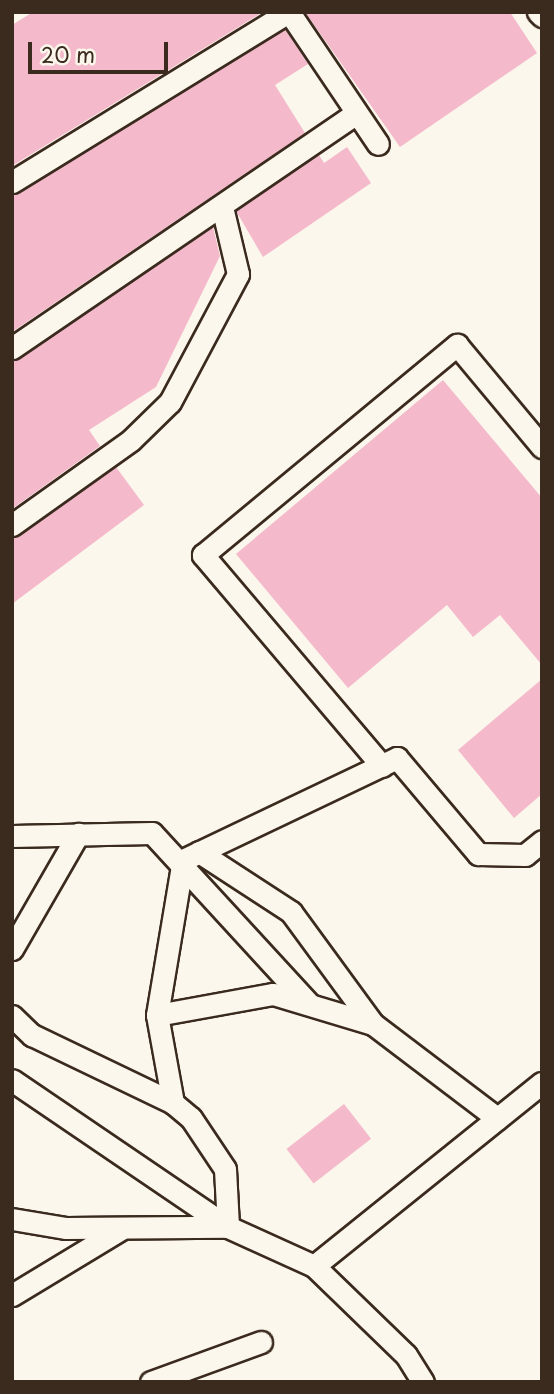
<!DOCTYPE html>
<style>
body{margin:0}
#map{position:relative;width:554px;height:1394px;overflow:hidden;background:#fbf7ec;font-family:"Playpen Sans",sans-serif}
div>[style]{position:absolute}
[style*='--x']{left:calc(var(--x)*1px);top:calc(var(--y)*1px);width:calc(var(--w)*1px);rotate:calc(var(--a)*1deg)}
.building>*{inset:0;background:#f4bacb;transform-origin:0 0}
.roads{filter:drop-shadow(2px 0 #3b2a1e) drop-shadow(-2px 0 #3b2a1e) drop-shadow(0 2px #3b2a1e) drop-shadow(0 -2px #3b2a1e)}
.lane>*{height:21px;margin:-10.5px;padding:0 10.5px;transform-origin:10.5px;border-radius:10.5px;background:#fbf7ec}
span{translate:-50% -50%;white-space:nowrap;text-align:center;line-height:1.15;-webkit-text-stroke:6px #fbf7ec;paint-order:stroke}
.frame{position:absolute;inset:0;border:14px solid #3b2a1e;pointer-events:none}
.scale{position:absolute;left:28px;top:42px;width:140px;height:32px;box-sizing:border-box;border:4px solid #3b2a1e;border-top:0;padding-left:9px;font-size:21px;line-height:24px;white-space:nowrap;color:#3b2a1e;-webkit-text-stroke:5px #fbf7ec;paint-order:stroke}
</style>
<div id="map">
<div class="building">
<div style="clip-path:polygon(33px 12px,263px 12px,12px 166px,12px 25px)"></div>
<div style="clip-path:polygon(305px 12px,510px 12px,537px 53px,400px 147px)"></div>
<div style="clip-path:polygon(285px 29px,308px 64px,275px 85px,305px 133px,12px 332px,12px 195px)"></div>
<div style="clip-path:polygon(347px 147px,371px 183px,263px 257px,236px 211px,319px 155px,324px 163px)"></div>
<div style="clip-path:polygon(213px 227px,220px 256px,156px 387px,89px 430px,100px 446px,12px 509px,12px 361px)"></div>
<div style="clip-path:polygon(443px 380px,542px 498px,542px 665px,500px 615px,473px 637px,447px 605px,348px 688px,236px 554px)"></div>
<div style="clip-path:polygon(116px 467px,144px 505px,12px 604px,12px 538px)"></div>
<div style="clip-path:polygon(542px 679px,542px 794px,514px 818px,458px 750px)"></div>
<div style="left:344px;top:1104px;width:44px;height:73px;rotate:52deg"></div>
</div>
<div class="roads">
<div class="lane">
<div style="--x:289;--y:12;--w:159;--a:56"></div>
<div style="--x:538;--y:12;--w:6;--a:45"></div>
<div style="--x:12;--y:182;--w:324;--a:-31.6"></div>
<div style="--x:12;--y:348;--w:417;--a:-34.3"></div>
<div style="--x:12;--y:525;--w:146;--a:-35.5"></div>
<div style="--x:131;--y:440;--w:54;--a:-44.3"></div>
<div style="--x:170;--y:402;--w:145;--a:-62"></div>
<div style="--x:238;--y:274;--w:69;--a:-103.4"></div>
<div style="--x:382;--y:766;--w:277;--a:-130.3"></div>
<div style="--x:203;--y:555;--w:330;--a:-39.6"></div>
<div style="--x:457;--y:345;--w:133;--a:50.2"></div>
<div style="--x:12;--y:836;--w:140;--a:-1.2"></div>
<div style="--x:152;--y:833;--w:232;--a:47.4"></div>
<div style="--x:199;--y:852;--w:110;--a:33.1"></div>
<div style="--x:291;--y:912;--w:139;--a:53.8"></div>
<div style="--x:183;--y:860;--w:237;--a:-25.5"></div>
<div style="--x:397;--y:758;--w:126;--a:49.8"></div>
<div style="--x:478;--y:854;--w:47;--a:1.2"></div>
<div style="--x:525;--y:855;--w:22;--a:-39"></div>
<div style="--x:12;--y:949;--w:133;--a:-60.1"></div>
<div style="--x:157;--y:1015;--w:118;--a:-10.3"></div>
<div style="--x:273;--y:994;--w:104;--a:16.7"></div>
<div style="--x:373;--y:1024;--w:156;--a:37.2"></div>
<div style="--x:12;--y:1016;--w:28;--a:44"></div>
<div style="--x:32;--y:1035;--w:157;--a:25.7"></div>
<div style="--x:173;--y:1103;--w:23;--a:40"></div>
<div style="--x:191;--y:1118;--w:61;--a:56.3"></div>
<div style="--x:225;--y:1169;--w:58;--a:87"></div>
<div style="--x:228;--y:1227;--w:261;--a:-145.8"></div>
<div style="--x:173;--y:1103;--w:89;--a:-100.3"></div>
<div style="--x:157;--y:1015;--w:157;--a:-80.5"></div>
<div style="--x:12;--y:1219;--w:55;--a:9.5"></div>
<div style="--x:66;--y:1228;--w:162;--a:-0.4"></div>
<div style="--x:228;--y:1227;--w:94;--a:24.4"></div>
<div style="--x:314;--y:1266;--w:128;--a:44.1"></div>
<div style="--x:406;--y:1355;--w:32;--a:58"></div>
<div style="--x:314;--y:1266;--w:292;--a:-38.8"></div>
<div style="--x:12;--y:1295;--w:127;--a:-31.2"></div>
<div style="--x:151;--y:1382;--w:117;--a:-20"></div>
</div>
</div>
<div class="frame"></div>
<div class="scale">20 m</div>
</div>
